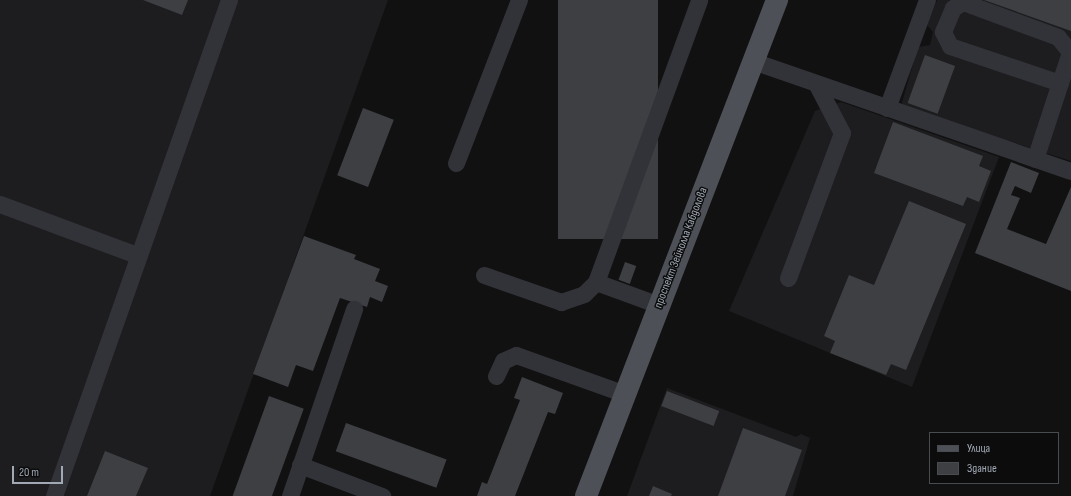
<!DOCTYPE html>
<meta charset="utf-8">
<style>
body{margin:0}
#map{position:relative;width:1071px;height:496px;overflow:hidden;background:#111112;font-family:"Sofia Sans Condensed",sans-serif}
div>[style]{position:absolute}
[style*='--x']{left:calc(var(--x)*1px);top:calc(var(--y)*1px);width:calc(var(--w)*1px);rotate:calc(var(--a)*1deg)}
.built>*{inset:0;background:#1d1d1f}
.building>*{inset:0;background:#3d3f43;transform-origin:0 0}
.minor>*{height:17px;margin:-8.5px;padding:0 8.5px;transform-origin:8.5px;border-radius:8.5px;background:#323338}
.major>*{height:22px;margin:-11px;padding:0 11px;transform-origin:11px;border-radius:11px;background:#4d5057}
span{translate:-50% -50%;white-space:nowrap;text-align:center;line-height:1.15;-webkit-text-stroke:3px #0c0c0d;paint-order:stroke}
.street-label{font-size:12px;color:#a1a9b4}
.legend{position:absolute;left:929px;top:432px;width:130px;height:52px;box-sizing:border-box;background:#0c0c0d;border:1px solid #484b50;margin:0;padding:5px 7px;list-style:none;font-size:12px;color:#a1a9b4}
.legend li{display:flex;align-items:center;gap:8px;height:20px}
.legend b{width:20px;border:1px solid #484b50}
.scale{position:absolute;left:12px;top:466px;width:51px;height:18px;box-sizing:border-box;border:2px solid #a1a9b4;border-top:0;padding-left:5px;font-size:12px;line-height:14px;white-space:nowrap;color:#a1a9b4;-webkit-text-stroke:3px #0c0c0d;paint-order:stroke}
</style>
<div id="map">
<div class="built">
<div style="clip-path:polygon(0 0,388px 0,210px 496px,0 496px)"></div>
<div style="clip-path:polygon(937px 0,1071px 0,1071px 161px,901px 106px,918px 47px,930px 45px,933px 32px,927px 25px)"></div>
<div style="clip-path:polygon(841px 102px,999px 157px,912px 387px,729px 311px,815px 111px)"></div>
<div style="clip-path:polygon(667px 388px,796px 437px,801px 434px,810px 438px,793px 496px,627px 496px)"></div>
</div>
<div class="building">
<div style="clip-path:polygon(143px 0,188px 0,182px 15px)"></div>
<div style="left:558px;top:0;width:100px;height:239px"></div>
<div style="clip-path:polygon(984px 0,1071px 0,1071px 31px)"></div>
<div style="left:925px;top:55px;width:32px;height:51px;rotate:20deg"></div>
<div style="left:363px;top:108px;width:33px;height:72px;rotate:21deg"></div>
<div style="clip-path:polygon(893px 122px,983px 156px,979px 166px,991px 171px,979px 202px,967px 197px,963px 206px,874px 173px)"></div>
<div style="clip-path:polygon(1011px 162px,1039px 173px,1031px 193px,1015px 186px,1011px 195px,1020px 198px,1007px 229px,1046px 244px,1071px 187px,1071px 291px,975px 253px)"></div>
<div style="clip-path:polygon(909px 201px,966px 224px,906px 370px,891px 364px,886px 375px,830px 353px,835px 341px,824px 336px,849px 275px,874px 285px)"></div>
<div style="clip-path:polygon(304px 236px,356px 255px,354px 259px,380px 269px,375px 281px,388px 286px,382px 302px,370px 297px,367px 307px,340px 298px,313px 371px,296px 365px,288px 387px,253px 374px)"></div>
<div style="left:625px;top:262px;width:12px;height:19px;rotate:20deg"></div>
<div style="clip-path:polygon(522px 377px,563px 393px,555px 414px,548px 412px,515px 496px,477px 496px,482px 482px,487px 484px,520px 400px,514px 398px)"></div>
<div style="left:667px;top:391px;width:56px;height:16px;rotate:21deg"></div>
<div style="left:269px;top:396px;width:37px;height:107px;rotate:20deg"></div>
<div style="left:346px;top:423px;width:107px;height:30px;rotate:20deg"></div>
<div style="clip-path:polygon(743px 428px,802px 450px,785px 496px,718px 496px)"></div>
<div style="clip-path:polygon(105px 451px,148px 468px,136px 496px,87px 496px)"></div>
<div style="clip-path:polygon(653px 486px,672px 494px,671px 496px,649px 496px)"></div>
</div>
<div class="minor">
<div style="--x:753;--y:61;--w:336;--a:19.1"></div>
<div style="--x:887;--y:108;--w:115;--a:-69.7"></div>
<div style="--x:1035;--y:159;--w:113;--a:-71.9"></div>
<div style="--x:1070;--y:52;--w:19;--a:-129"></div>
<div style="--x:1058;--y:37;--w:101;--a:-159.8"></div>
<div style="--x:963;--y:2;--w:12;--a:149"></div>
<div style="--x:953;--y:8;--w:26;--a:113"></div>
<div style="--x:943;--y:32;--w:16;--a:63"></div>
<div style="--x:950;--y:46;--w:116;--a:18.6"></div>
<div style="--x:456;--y:163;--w:175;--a:-68.9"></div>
<div style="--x:0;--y:204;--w:148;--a:20.5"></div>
<div style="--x:484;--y:275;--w:82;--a:19.3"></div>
<div style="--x:561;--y:302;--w:24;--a:-19"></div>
<div style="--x:584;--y:294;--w:17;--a:-45"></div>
<div style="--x:596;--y:282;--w:300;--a:-69.9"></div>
<div style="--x:788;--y:278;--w:155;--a:-69.6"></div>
<div style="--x:842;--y:133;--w:56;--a:-117.5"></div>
<div style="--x:596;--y:282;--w:67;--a:20.1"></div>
<div style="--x:496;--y:376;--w:17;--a:-65"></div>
<div style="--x:503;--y:361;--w:14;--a:-25"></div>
<div style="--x:516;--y:355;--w:116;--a:19.7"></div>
<div style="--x:300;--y:465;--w:88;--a:20.7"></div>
<div style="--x:54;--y:496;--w:526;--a:-70.57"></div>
<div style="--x:290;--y:496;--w:198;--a:-71.1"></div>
</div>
<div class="major">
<div style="--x:586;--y:496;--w:532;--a:-68.94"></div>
</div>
<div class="street-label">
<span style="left:681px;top:248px;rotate:-69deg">проспект Зейнолла Кабдолова</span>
</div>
<ul class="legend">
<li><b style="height:5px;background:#4d5057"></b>Улица</li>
<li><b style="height:11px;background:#3d3f43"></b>Здание</li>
</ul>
<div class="scale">20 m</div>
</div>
